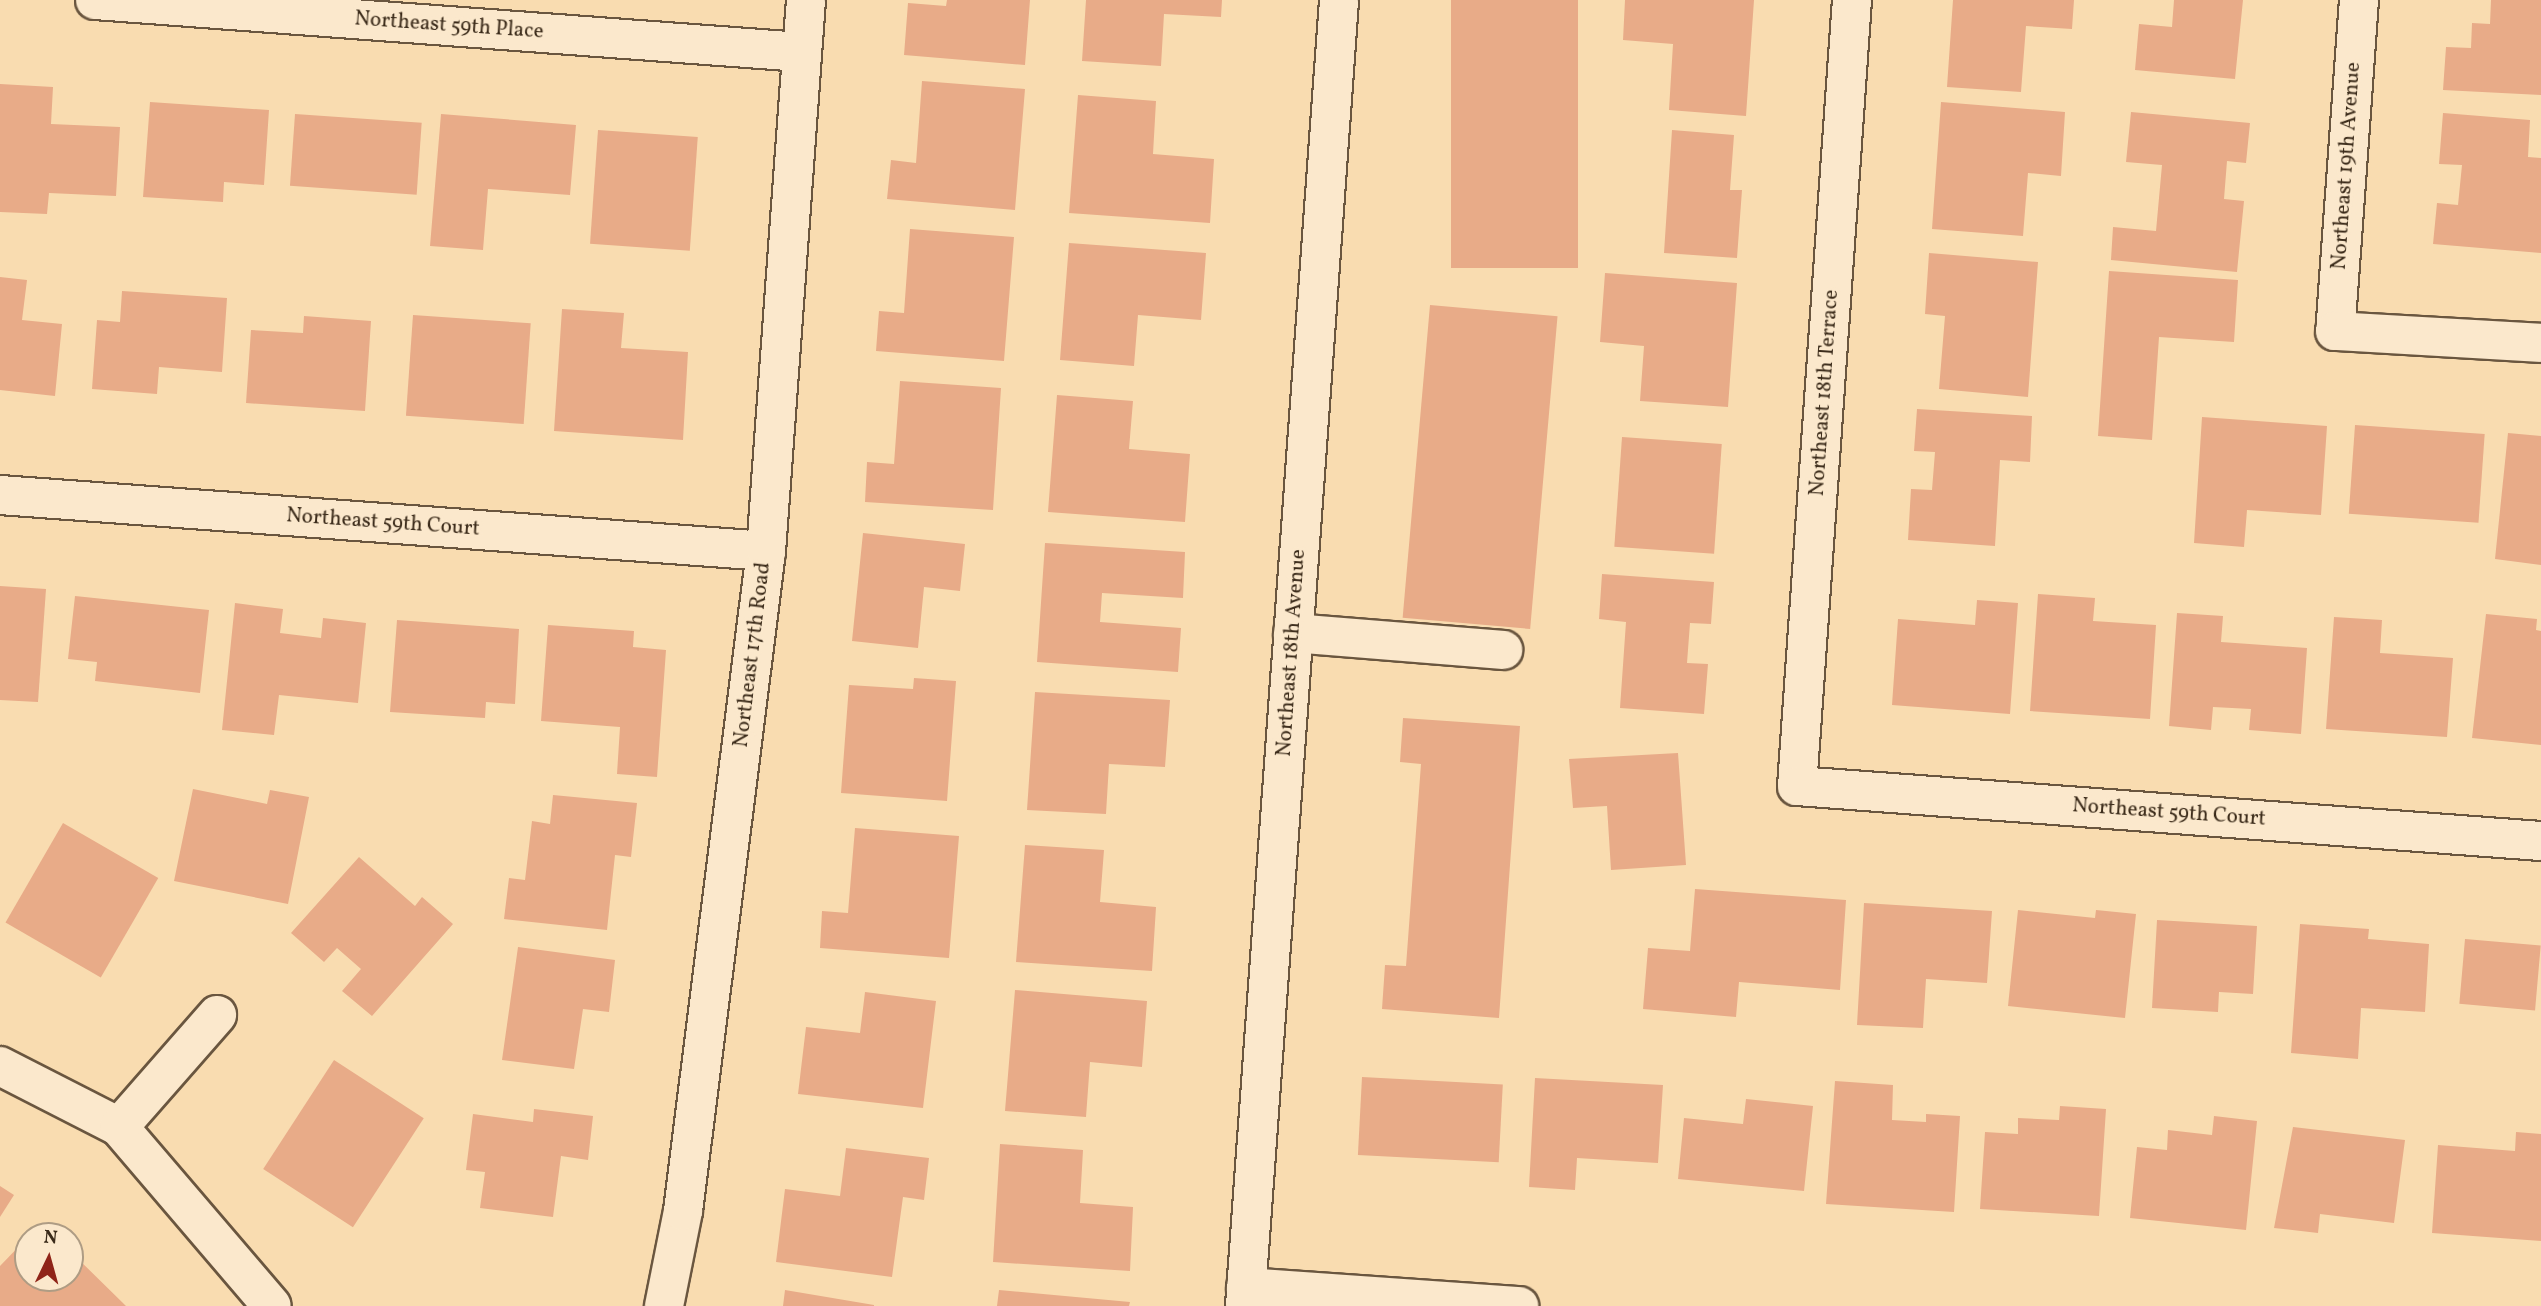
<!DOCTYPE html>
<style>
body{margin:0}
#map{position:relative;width:2541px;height:1306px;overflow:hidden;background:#f9dcb0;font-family:Vollkorn,serif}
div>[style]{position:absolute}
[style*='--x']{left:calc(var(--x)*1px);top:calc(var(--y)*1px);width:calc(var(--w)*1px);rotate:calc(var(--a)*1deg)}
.building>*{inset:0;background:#e8ab88;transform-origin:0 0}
.roads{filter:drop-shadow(2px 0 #6a563f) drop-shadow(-2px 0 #6a563f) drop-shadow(0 2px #6a563f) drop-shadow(0 -2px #6a563f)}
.minor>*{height:38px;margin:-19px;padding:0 19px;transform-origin:19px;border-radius:19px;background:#fbe8cc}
span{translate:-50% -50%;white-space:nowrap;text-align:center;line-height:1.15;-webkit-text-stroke:6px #fbe8cc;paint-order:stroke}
.street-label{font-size:21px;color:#3a2a19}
.north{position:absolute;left:14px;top:1222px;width:70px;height:70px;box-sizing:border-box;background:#fbe8cc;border:2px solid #ae9c84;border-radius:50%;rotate:5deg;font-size:19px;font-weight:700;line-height:28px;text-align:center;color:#3a2a19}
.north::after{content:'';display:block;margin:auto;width:24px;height:32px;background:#8f2418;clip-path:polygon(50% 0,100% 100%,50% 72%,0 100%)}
</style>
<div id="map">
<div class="building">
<div style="clip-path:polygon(947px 0,1030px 0,1025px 65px,904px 55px,908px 3px,946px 6px)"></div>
<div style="clip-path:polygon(1086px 0,1222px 0,1221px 17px,1164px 14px,1161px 66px,1082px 61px)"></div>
<div style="left:1451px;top:0;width:127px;height:268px"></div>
<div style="clip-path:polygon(1625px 0,1754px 0,1746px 116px,1669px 110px,1673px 44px,1623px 40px)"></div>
<div style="clip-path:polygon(1953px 0,2074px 0,2072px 29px,2026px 26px,2021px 92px,1947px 87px)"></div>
<div style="clip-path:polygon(2174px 0,2243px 0,2235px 79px,2135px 70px,2139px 24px,2172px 27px)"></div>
<div style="clip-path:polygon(2491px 0,2541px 0,2541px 95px,2443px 90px,2446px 47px,2471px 48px,2472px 23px,2490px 24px)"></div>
<div style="clip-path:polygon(922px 81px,1025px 89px,1015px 210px,887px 199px,891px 160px,916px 163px)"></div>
<div style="clip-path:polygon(0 84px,53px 87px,51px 124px,120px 127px,116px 196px,49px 193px,47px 214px,0 212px)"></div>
<div style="clip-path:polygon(1078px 95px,1156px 101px,1153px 154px,1214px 159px,1210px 223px,1069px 213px)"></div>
<div style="clip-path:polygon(150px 102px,269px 110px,264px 185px,224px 182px,223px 202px,143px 197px)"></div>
<div style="clip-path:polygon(1941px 102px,2065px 112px,2061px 176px,2028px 173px,2023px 236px,1932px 229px)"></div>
<div style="clip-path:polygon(2131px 112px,2250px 123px,2246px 163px,2227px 161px,2224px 199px,2244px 201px,2237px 272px,2111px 260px,2113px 227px,2156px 231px,2162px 165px,2126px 162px)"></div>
<div style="clip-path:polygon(2443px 113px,2530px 120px,2528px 157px,2541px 158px,2541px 253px,2433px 244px,2437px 203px,2458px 205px,2462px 165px,2439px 164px)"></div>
<div style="left:295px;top:114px;width:127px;height:72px;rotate:4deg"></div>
<div style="clip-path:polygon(441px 114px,576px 125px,570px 195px,488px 189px,483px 250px,430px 246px)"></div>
<div style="left:598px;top:130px;width:100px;height:114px;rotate:4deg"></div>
<div style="clip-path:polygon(1672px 130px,1734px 135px,1730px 190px,1742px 190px,1737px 258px,1664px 253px)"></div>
<div style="clip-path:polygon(910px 229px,1014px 237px,1004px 361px,876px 351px,879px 311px,904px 313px)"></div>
<div style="clip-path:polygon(1069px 243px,1206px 253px,1201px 320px,1138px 315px,1134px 366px,1060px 360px)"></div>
<div style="clip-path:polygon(1929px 253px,2038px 262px,2028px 397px,1939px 389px,1945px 316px,1925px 314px)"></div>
<div style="clip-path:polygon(2109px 271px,2238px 280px,2234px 342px,2159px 337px,2152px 440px,2098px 436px)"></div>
<div style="clip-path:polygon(1605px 273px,1737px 283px,1728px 407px,1640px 401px,1644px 346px,1600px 342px)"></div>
<div style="clip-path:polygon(0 277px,27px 280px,22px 320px,62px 324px,55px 396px,0 390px)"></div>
<div style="clip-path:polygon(122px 291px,227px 298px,222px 372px,159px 367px,157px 394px,92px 389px,97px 320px,120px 322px)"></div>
<div style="left:1430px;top:305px;width:128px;height:314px;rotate:5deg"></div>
<div style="clip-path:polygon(562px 309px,624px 313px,621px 348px,688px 352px,683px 440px,554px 431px)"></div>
<div style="left:413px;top:315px;width:118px;height:101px;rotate:4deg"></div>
<div style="clip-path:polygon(304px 316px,371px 321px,365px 411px,246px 403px,251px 330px,303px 333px)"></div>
<div style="clip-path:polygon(900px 381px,1001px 388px,993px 510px,865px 502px,867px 462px,894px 464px)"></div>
<div style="clip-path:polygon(1057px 395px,1133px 401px,1129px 449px,1190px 454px,1185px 522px,1048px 512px)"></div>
<div style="clip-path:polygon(1917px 409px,2032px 416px,2030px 462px,2000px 460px,1995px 546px,1908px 540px,1911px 489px,1932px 490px,1935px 452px,1914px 451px)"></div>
<div style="clip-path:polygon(2202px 417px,2327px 426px,2321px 515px,2247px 510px,2244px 547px,2194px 543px)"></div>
<div style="left:2355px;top:425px;width:130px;height:89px;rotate:4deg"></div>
<div style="clip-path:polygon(2508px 433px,2541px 436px,2541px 565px,2495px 559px)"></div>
<div style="left:1622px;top:437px;width:100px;height:110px;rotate:4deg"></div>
<div style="clip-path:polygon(863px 533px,965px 544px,960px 591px,924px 587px,918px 648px,852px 641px)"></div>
<div style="clip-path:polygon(1045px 543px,1185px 552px,1183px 598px,1102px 593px,1100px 622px,1181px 628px,1178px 672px,1037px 662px)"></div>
<div style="clip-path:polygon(1602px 574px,1714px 582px,1711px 624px,1690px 623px,1687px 663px,1708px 664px,1704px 714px,1620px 708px,1626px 622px,1599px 619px)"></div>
<div style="clip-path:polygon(0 586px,46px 589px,38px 702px,0 700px)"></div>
<div style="clip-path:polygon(2038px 594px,2095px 598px,2093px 621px,2156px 625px,2150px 719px,2030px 711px)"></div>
<div style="clip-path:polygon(75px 596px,209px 610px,200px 693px,95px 681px,97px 662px,68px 659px)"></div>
<div style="clip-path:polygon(1977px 600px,2018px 603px,2010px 714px,1892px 705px,1898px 619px,1975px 625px)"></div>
<div style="clip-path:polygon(235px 603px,283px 609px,280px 633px,321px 638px,323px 618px,366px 623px,358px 703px,279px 695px,274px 735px,222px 730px)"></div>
<div style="clip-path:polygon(2177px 613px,2223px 616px,2221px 642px,2307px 648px,2301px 734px,2249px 730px,2251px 709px,2213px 707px,2211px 730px,2169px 726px)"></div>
<div style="clip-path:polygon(2486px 614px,2537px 619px,2536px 630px,2541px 631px,2541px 745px,2472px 738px)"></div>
<div style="clip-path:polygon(2334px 617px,2382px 620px,2380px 653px,2453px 658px,2447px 737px,2326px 729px)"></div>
<div style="clip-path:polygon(397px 620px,519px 629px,515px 704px,486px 702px,485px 718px,390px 712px)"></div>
<div style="clip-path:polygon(548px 625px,634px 631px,633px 647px,666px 650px,657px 777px,617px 774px,620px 727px,541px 721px)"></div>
<div style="clip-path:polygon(914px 678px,956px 681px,947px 801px,841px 793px,849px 685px,913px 689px)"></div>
<div style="clip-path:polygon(1035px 692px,1170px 700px,1165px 767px,1109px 764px,1106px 814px,1027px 810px)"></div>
<div style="clip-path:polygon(1403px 718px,1520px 726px,1499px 1018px,1382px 1009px,1385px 965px,1406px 966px,1421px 764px,1400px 762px)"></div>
<div style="clip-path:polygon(1678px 753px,1686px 865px,1611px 870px,1607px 806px,1573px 808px,1569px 759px)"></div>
<div style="clip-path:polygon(193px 789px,267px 804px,270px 790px,309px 797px,288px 904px,174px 881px)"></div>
<div style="clip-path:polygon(553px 795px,637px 803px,631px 857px,615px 855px,607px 930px,504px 919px,509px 878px,525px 880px,532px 821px,550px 824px)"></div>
<div style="left:63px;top:823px;width:110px;height:115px;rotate:30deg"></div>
<div style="clip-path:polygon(855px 828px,959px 836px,949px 958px,820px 948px,822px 911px,848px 913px)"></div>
<div style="clip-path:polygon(1025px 845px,1104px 850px,1100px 902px,1156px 907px,1152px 971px,1016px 962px)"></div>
<div style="clip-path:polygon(359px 857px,415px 906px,422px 897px,453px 924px,372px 1016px,342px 991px,361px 969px,337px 948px,324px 962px,291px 933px)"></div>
<div style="clip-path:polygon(1695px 889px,1846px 900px,1840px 990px,1739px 982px,1736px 1017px,1643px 1009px,1648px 948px,1690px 951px)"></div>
<div style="clip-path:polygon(1864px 903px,1992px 911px,1987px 983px,1926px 979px,1923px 1028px,1857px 1025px)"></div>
<div style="clip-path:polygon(2018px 910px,2095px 918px,2096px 910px,2136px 914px,2125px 1018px,2008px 1006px)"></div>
<div style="clip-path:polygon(2157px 920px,2257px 926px,2253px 994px,2219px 992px,2218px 1012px,2152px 1008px)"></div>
<div style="clip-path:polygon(2300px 924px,2369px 929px,2368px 939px,2429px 944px,2425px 1012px,2361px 1008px,2358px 1059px,2291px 1053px)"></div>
<div style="left:2465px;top:939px;width:76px;height:65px;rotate:5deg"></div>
<div style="clip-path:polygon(518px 947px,615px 960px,609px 1012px,583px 1009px,574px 1069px,502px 1060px)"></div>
<div style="clip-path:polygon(1015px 990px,1147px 1001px,1142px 1067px,1090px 1062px,1086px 1117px,1005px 1111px)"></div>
<div style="clip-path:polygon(865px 992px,936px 1001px,923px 1108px,798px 1094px,806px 1027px,860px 1033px)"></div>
<div style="left:334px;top:1060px;width:107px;height:130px;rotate:33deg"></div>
<div style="left:1362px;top:1077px;width:141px;height:78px;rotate:3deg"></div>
<div style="clip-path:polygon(1535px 1078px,1663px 1085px,1658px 1163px,1577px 1158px,1575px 1190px,1529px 1187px)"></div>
<div style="clip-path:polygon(1835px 1081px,1893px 1085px,1892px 1120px,1926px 1122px,1926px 1114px,1960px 1116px,1954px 1212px,1826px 1204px)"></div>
<div style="clip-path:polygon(1746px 1099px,1813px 1106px,1804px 1191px,1678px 1179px,1684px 1118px,1743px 1124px)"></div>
<div style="clip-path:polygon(2060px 1106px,2106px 1109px,2099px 1216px,1980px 1209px,1985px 1132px,2018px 1134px,2018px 1118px,2059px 1120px)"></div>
<div style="clip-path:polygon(534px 1109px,593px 1116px,588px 1160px,561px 1156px,553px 1217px,480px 1208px,485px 1172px,466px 1170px,473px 1114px,533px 1122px)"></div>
<div style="clip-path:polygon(2214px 1116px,2257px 1121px,2246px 1230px,2130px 1218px,2137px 1147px,2167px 1150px,2168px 1130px,2212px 1135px)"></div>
<div style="clip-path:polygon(2293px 1127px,2405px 1140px,2394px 1223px,2320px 1214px,2318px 1233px,2274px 1228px)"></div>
<div style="clip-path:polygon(2516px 1132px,2541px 1134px,2541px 1241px,2432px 1233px,2438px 1145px,2515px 1151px)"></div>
<div style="clip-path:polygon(1000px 1144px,1083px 1150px,1080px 1203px,1133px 1207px,1130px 1271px,993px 1262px)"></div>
<div style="clip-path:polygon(846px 1148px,929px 1158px,924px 1200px,903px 1197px,892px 1277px,776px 1262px,785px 1189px,840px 1196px)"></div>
<div style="clip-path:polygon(0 1186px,14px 1195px,0 1217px)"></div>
<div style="clip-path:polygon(42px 1224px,54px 1236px,29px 1236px)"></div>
<div style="clip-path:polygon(28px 1237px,28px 1278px,70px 1278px,70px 1251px,126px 1306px,0 1306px,0 1266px)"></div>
<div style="clip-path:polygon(785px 1290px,874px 1305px,874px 1306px,783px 1306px)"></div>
<div style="clip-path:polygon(999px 1290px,1130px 1302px,1129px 1306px,997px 1306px)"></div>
</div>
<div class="roads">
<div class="minor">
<div style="--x:95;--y:0;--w:709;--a:4.21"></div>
<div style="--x:1852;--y:0;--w:788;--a:94"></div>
<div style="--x:1797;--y:786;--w:746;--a:4.23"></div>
<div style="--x:2359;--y:0;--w:332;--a:94.1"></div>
<div style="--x:2335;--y:331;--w:206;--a:3.3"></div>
<div style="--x:0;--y:495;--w:768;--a:4.18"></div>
<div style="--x:1293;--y:633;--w:211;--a:4.6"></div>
<div style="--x:0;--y:1066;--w:134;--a:27.1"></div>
<div style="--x:119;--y:1127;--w:235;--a:49.5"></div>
<div style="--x:119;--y:1127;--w:149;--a:-48.8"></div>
<div style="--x:1246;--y:1287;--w:274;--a:4"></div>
<div style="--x:664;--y:1306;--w:97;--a:-78.7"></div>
<div style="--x:683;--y:1211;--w:665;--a:-82.83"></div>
<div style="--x:766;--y:551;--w:552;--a:-85.85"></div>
<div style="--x:1245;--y:1306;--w:1309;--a:-85.88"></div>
</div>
</div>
<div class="street-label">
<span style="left:449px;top:26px;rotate:4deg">Northeast 59th Place</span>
<span style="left:2347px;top:166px;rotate:-86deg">Northeast 19th Avenue</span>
<span style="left:1825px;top:393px;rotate:-86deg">Northeast 18th Terrace</span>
<span style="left:383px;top:523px;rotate:4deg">Northeast 59th Court</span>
<span style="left:1292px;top:653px;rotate:-86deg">Northeast 18th Avenue</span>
<span style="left:753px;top:655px;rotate:-83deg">Northeast 17th Road</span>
<span style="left:2169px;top:813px;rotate:4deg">Northeast 59th Court</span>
</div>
<div class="north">N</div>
</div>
